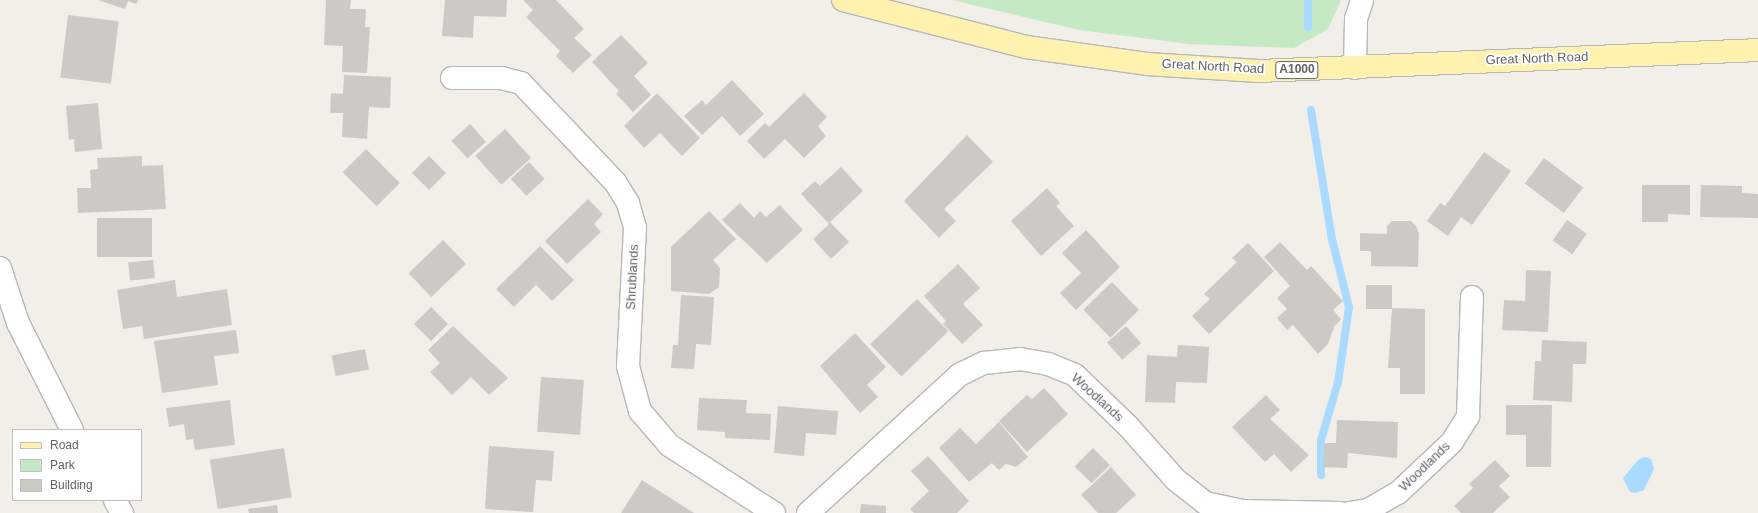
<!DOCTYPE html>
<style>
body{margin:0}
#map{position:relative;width:1758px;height:513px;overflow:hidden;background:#f1efe8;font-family:Arial,sans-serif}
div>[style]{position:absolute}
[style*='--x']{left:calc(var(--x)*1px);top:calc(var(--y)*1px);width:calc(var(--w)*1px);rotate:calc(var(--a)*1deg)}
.green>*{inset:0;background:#c5e8c5}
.water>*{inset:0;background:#aadaff}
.stream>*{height:8px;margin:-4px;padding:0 4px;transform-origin:4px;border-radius:4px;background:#aadaff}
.building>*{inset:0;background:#cccac5;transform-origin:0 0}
.roads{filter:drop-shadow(1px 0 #b5b8bc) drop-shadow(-1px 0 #b5b8bc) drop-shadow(0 1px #b5b8bc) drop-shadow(0 -1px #b5b8bc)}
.minor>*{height:22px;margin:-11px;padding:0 11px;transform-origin:11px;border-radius:11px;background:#fff}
.tertiary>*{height:22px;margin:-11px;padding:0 11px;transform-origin:11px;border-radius:11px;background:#fff}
.primary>*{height:22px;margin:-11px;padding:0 11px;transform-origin:11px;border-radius:11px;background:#fff2af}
span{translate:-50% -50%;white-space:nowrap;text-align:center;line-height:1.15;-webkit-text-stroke:3.5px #fff;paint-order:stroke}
.shield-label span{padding:1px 3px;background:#fff;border:1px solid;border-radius:3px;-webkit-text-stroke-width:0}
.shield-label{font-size:12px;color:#5f6368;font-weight:700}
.street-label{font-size:13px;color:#5f6368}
.legend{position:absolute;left:12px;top:429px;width:130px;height:72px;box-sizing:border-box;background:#fff;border:1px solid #bfc1c3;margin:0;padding:5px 7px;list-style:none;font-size:12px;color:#5f6368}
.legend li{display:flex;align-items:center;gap:8px;height:20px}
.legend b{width:20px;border:1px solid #bfc1c3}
</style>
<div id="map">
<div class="green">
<div style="clip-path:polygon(952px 0,1341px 0,1328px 29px,1294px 48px,1189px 44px,1079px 30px)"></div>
</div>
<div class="water">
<div style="clip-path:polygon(1645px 457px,1651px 459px,1654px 469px,1644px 490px,1635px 493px,1630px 492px,1623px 478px,1639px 459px)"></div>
</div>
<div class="stream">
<div style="--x:1308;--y:27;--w:27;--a:-90"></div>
<div style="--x:1311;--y:110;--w:131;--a:80.8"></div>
<div style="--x:1332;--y:239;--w:70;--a:76"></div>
<div style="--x:1349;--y:307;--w:76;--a:98.3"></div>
<div style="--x:1338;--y:382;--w:60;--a:106.3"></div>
<div style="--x:1321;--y:440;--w:35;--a:90"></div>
</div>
<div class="building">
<div style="clip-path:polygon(98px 0,138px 0,136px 4px,128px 1px,125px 9px)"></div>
<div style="clip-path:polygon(326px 0,351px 0,350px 9px,366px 9px,365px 27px,370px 27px,367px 73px,342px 72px,343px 46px,324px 45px)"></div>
<div style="clip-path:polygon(445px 0,507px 0,506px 17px,474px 16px,473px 38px,442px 36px)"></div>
<div style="clip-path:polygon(523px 0,556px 0,584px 29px,574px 38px,592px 55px,573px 73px,556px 56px,560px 51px,526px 17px,533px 10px)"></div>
<div style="left:68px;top:15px;width:51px;height:63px;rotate:7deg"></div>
<div style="clip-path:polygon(621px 35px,648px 63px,634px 76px,651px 95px,633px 112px,616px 94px,619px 91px,592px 62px)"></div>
<div style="clip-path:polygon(344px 75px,391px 77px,390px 108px,369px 107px,367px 139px,342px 137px,343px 113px,330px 113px,331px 93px,343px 94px)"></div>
<div style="clip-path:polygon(732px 80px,764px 114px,740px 136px,722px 116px,702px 135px,684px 116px,702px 100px,706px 105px)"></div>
<div style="clip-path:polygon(657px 93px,700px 138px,682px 156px,660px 133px,644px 148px,624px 126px)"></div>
<div style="clip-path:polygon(804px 93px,827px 117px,818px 126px,826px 136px,804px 158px,785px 139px,764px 159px,747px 141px,765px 123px,769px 127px)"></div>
<div style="clip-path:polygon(98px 103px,102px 149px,75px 152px,74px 139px,69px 140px,66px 106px)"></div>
<div style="left:470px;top:124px;width:24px;height:25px;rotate:48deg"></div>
<div style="left:505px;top:129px;width:39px;height:40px;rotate:48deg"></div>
<div style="clip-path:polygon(967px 135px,993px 162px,944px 209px,956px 221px,939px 238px,904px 201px)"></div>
<div style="left:366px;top:149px;width:48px;height:33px;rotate:45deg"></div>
<div style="clip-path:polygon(1484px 152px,1511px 171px,1472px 225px,1461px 217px,1448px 236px,1427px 221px,1440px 203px,1445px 206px)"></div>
<div style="clip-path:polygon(142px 156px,142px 166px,163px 165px,166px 209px,78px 213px,77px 188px,91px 188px,90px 170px,98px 169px,97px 158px)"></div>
<div style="left:429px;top:156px;width:24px;height:24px;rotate:45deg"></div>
<div style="left:1544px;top:158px;width:49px;height:32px;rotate:37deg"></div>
<div style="left:529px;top:162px;width:23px;height:25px;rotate:47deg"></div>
<div style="clip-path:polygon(841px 167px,863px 191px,830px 222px,849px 242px,831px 259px,813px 239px,829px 224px,801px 194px,815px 181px,820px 186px)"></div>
<div style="clip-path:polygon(1642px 185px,1690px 185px,1690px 215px,1668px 214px,1668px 222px,1642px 222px)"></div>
<div style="clip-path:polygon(1701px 185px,1742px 186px,1742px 193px,1758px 194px,1758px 218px,1700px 217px)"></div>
<div style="clip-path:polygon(1047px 188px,1060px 203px,1056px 206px,1074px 226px,1041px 256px,1011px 221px)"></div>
<div style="clip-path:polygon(588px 199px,603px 214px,594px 224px,601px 232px,567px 264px,545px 241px)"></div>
<div style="clip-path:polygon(740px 203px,754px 218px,760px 211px,766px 217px,780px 205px,803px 230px,767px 263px,722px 220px)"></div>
<div style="clip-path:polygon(709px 211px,736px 239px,713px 260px,720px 268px,719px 287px,709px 294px,671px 291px,671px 247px)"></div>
<div style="left:97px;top:218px;width:55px;height:39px"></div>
<div style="left:1567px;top:220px;width:24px;height:25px;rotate:35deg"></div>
<div style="clip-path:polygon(1392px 221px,1411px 221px,1416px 226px,1419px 234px,1418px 267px,1371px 266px,1371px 251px,1360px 251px,1360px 233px,1387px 234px,1387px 226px)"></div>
<div style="clip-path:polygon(1086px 230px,1120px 267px,1076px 310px,1060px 293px,1081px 273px,1062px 253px)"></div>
<div style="left:443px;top:240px;width:33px;height:48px;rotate:46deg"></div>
<div style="clip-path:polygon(1280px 242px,1307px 270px,1311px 266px,1343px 301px,1333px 310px,1341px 319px,1334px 327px,1328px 344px,1318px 354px,1293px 325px,1287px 330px,1277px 318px,1287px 309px,1277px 298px,1290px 286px,1264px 257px)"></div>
<div style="clip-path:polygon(1248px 243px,1274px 271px,1209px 334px,1192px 316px,1210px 299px,1204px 294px,1237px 262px,1232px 258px)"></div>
<div style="clip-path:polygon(540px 246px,574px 280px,552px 301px,536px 285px,514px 307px,496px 289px)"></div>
<div style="left:153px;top:260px;width:18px;height:25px;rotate:84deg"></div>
<div style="clip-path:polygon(958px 264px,980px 288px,963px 304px,983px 325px,962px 344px,943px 324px,946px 321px,924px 296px)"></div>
<div style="clip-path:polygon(1526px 270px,1551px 271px,1548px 332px,1502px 330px,1504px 300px,1525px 301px)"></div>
<div style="clip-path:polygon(175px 280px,177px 297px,227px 289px,232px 325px,144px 339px,142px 326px,123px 329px,117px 290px)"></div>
<div style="left:1112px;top:282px;width:39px;height:40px;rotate:46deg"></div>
<div style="left:1366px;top:285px;width:26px;height:24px"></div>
<div style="clip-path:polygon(681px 295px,714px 297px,711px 345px,696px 344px,694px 369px,671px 368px,673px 345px,678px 345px)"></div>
<div style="left:917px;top:299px;width:45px;height:65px;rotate:46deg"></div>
<div style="left:431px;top:307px;width:24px;height:24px;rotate:45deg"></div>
<div style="clip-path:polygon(1392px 308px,1425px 309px,1425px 394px,1400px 394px,1400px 368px,1388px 368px)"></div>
<div style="clip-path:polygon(453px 326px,508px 378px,489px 395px,471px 377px,452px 395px,430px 372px,440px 363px,428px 350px)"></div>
<div style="left:1126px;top:326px;width:23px;height:25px;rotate:49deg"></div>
<div style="clip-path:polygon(236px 330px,239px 353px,214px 356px,218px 385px,162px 393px,154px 341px)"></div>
<div style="clip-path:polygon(855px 333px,886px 367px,867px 385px,878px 397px,860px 413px,820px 366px)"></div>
<div style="clip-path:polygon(1542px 340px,1587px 342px,1586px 364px,1573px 364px,1572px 402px,1533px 400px,1535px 361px,1541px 361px)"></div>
<div style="clip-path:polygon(1178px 345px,1209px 347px,1207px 383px,1176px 382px,1175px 403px,1145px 402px,1147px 355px,1177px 357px)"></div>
<div style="left:365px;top:349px;width:21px;height:34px;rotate:79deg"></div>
<div style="left:541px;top:377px;width:43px;height:55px;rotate:4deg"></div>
<div style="clip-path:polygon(1044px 388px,1068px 414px,1027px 452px,999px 421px,1027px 395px,1032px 399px)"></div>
<div style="clip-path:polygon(1266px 395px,1280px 410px,1270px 419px,1309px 455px,1291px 472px,1274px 454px,1265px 462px,1232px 427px)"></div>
<div style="clip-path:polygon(699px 398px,747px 400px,746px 413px,771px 414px,770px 440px,725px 438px,725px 432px,697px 430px)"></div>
<div style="clip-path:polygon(230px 400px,235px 445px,195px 450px,193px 439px,186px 440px,184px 424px,169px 427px,166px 408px)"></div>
<div style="clip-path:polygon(1506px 405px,1552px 405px,1551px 467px,1526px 467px,1526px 435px,1506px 435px)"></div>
<div style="clip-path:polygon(778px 406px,838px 411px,836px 435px,806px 433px,804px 456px,774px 453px)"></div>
<div style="clip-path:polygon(1337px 420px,1398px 422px,1397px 458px,1348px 453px,1347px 468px,1323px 467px,1324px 443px,1336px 443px)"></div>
<div style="clip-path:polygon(999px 422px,1028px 457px,1016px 467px,1006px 464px,999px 470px,992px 463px,969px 482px,939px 448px,960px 428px,976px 444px)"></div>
<div style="clip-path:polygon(489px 446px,554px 451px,552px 481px,536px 480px,533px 512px,485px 509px)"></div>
<div style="left:284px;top:448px;width:50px;height:75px;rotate:81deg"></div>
<div style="left:1093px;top:448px;width:24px;height:26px;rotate:45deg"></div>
<div style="clip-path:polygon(928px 456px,969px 501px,957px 513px,914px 513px,910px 509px,929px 491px,911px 471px)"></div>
<div style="clip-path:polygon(1495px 460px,1510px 476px,1499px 486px,1510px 497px,1493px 513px,1461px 513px,1454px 506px,1473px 488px,1469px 484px)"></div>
<div style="clip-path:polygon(1111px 467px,1136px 495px,1116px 513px,1098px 513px,1081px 495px)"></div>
<div style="clip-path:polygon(642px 480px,694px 513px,621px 513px)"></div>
<div style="clip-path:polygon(861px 504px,886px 506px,886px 513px,860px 513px)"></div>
<div style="clip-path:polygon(277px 505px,278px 513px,249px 513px,248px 509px)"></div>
</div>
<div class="roads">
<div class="minor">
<div style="--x:452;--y:78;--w:49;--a:0"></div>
<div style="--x:501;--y:78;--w:21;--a:14"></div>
<div style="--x:521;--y:83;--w:137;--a:46.5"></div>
<div style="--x:615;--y:182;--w:25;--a:58"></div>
<div style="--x:628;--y:203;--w:26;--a:74"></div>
<div style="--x:635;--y:228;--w:138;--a:92.9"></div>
<div style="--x:628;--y:366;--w:47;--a:75.1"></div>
<div style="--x:640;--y:411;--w:45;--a:49.5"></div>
<div style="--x:669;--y:445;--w:125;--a:32.9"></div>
<div style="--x:0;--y:268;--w:58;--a:71.9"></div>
<div style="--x:18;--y:323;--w:120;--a:63.2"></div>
<div style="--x:115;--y:500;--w:15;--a:62"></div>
<div style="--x:808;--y:513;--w:205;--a:-42.4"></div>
<div style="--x:959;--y:375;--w:28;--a:-26"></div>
<div style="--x:984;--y:363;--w:36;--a:-6"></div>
<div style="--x:1020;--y:359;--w:28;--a:10"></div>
<div style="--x:1048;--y:364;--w:29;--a:22"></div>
<div style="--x:1075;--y:375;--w:74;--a:43.9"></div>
<div style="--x:1128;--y:426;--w:72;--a:48.4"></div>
<div style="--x:1176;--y:480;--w:37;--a:38"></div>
<div style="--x:1205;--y:503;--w:40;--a:12"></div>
<div style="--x:1244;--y:511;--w:96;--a:1.2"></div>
<div style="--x:1349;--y:513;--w:19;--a:-9"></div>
<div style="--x:1368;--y:510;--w:34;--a:-30"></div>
<div style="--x:1398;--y:493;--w:74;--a:-43.4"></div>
<div style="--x:1452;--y:442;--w:31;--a:-58"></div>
<div style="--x:1468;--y:416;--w:119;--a:-88.1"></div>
</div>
<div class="tertiary">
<div style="--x:1355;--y:68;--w:49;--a:-88.8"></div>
<div style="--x:1356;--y:19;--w:20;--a:-72"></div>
</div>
<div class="primary">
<div style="--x:843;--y:0;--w:189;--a:14.4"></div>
<div style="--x:1026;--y:47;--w:122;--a:8"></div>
<div style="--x:1147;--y:64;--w:112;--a:3.6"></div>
<div style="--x:1259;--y:71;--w:499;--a:-2.4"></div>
</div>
</div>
<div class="shield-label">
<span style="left:1297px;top:70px">A1000</span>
</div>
<div class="street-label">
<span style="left:1537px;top:59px;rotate:-2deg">Great North Road</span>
<span style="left:1213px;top:67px;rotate:3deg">Great North Road</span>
<span style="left:633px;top:277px;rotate:-87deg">Shrublands</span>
<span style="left:1097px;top:398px;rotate:42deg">Woodlands</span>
<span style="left:1425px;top:467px;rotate:-44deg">Woodlands</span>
</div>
<ul class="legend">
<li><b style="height:5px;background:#fff2af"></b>Road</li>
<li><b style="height:11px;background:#c5e8c5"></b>Park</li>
<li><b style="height:11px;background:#cccac5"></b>Building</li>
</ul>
</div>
